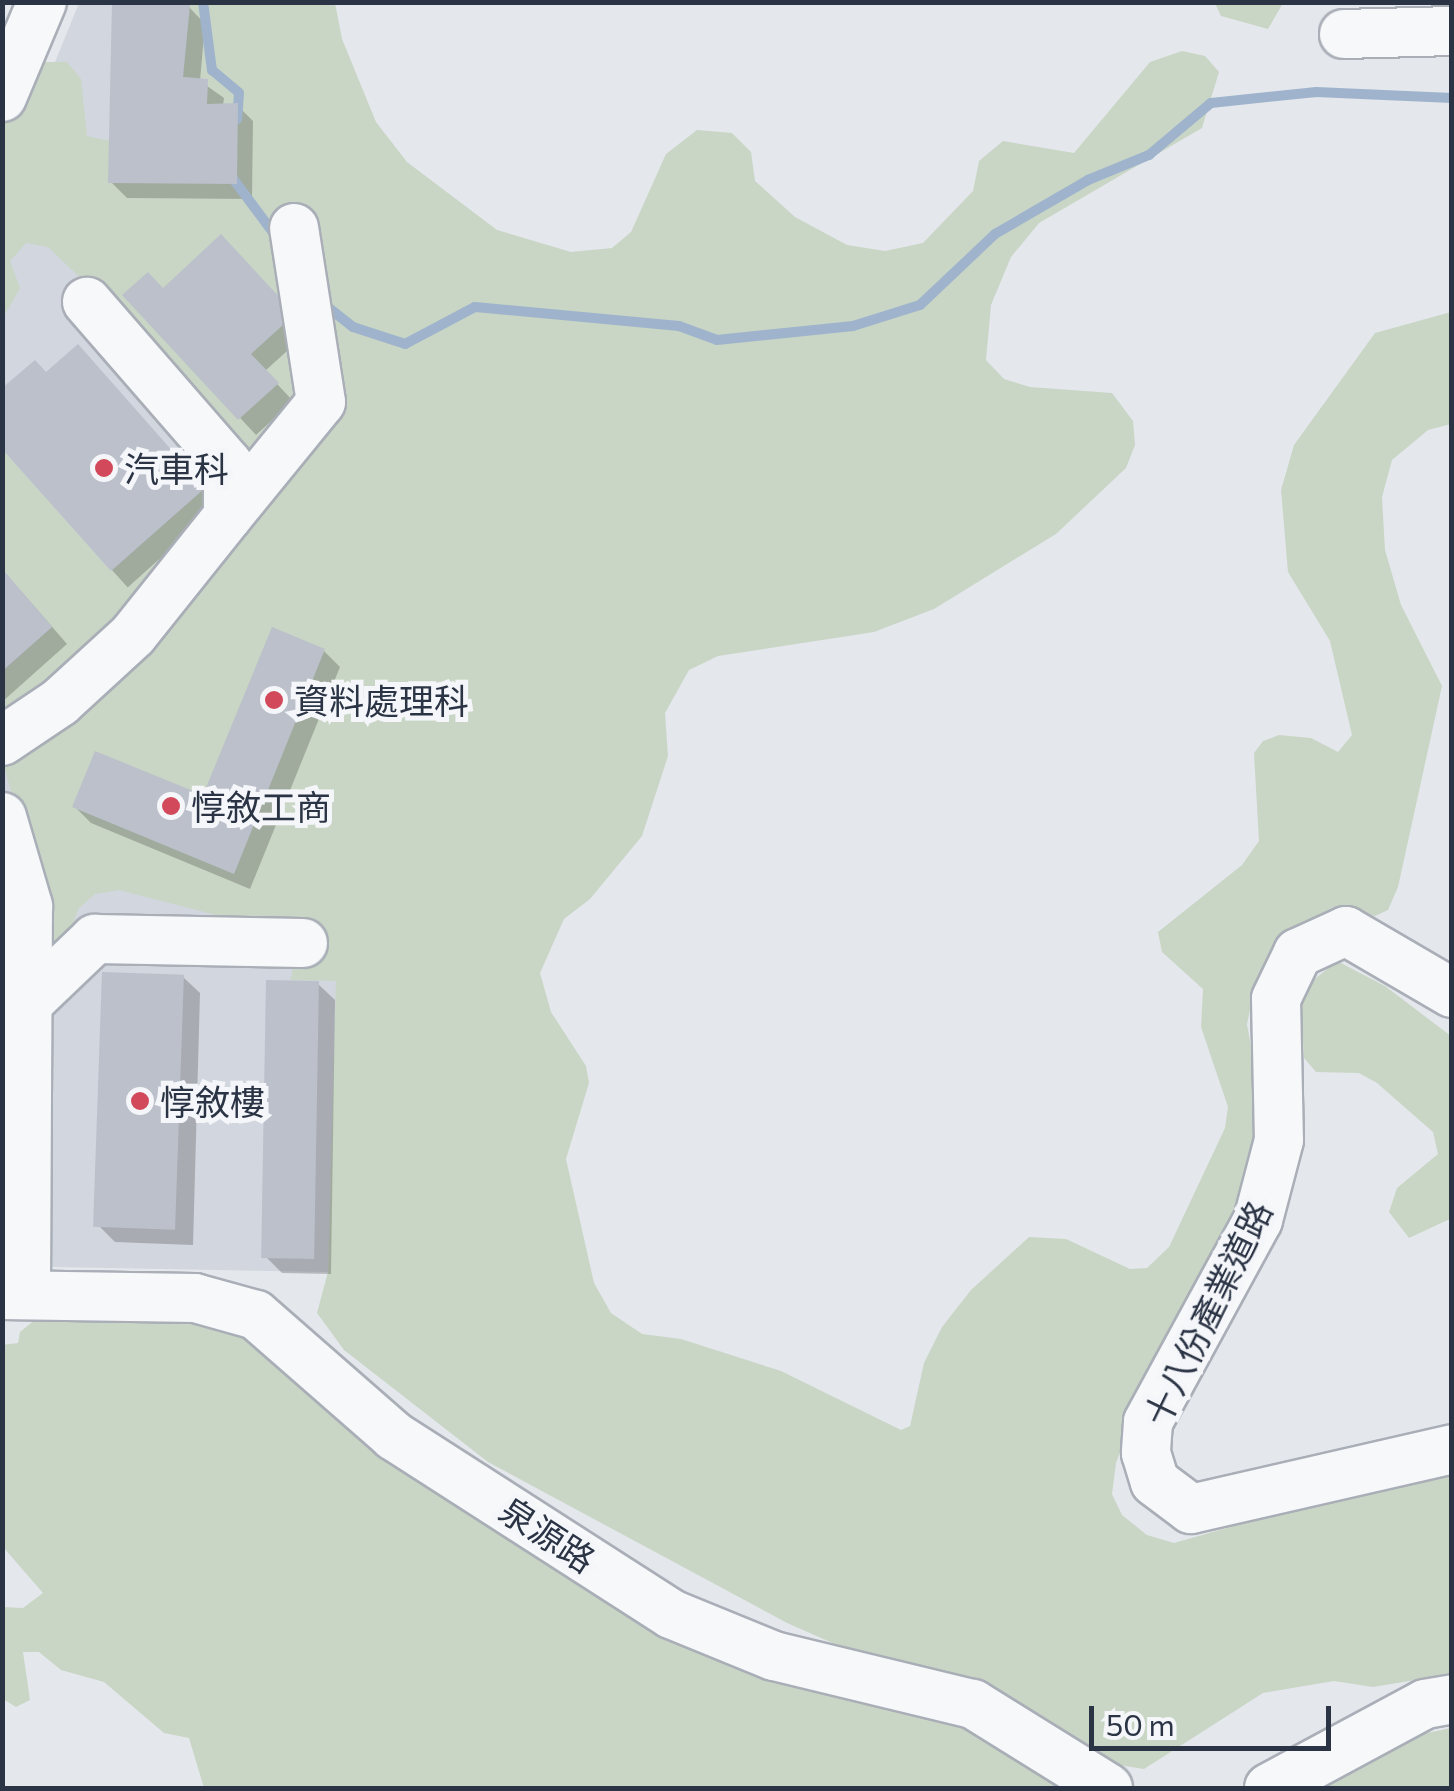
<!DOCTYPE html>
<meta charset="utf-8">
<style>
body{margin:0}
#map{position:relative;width:1454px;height:1791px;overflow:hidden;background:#e4e7ec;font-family:Commissioner,"Noto Sans TC",sans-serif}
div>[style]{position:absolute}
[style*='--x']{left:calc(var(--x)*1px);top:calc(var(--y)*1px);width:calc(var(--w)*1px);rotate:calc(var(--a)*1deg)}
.built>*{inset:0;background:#d2d6de}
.green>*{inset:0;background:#c9d6c5}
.shadow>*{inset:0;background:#0003;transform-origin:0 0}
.stream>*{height:10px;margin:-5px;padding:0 5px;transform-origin:5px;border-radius:5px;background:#9fb4cc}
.building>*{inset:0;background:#bbc0ca;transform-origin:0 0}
.roads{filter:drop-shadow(2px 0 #a9aeb7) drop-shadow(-2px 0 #a9aeb7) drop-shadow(0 2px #a9aeb7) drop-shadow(0 -2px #a9aeb7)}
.minor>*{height:48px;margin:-24px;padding:0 24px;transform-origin:24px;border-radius:24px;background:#f7f8fa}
.dots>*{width:28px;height:28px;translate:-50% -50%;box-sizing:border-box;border:5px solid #f4f6f9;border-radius:50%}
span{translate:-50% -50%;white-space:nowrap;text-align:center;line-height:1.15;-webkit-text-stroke:10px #f4f6f9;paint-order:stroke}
.poi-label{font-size:35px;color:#2b3445}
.left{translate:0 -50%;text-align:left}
.street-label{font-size:35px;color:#2b3445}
.frame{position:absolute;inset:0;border:5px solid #2b3445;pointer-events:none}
.scale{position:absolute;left:1089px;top:1706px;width:242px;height:45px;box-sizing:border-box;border:5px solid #2b3445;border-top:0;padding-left:12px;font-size:30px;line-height:35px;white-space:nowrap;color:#2b3445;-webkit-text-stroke:8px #f4f6f9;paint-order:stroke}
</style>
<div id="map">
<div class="built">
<div style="clip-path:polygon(79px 3px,294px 3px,337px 981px,328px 1272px,3px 1266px,3px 165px,23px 141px)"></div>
</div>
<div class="green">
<div style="clip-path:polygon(190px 3px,335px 3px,342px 39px,376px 122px,407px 162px,497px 230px,571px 252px,612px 248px,631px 232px,666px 154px,697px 130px,732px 133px,751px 152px,755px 181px,795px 217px,847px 245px,885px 251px,923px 243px,973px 191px,979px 161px,1003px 141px,1074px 153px,1150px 62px,1182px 51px,1205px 56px,1219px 72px,1202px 128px,1039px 223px,1011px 257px,991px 305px,986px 360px,1004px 379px,1030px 387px,1112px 393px,1133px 421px,1135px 445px,1126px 468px,1056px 534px,934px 609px,874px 632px,718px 656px,689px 670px,665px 713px,668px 756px,642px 836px,590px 899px,564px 919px,540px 973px,551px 1012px,586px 1066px,589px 1083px,566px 1159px,594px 1283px,611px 1313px,642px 1334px,681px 1339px,781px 1371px,901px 1430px,910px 1426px,924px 1363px,942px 1327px,971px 1290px,1029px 1237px,1066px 1239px,1130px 1269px,1147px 1268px,1169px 1247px,1225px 1128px,1228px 1107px,1201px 1027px,1203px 989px,1162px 952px,1158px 932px,1242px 865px,1259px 841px,1254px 753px,1263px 741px,1279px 735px,1311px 738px,1338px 752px,1352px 735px,1330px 641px,1288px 572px,1281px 490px,1294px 445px,1375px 333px,1451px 312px,1451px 424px,1428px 430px,1392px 460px,1382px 497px,1385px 550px,1401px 605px,1442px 686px,1398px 887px,1388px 910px,1375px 916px,1333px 907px,1311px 921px,1271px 953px,1255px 987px,1247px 1024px,1266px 1135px,1236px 1220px,1145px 1388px,1116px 1463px,1112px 1494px,1122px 1515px,1147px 1535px,1174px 1543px,1451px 1464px,1451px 1674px,1373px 1687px,1334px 1681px,1263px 1693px,1144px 1769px,1106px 1763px,787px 1623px,488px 1462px,344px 1350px,317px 1313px,328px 1272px,336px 981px,291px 980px,295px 955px,243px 922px,119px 890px,95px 894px,79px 908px,57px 962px,3px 922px,18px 814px,3px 764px,3px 671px,52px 627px,3px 569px,2px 449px,111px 571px,205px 488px,221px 423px,171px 364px,48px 247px,26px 243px,10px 261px,20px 288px,3px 318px,3px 114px,41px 62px,67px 62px,81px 79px,87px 136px,110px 141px,207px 104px,208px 79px,183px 77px)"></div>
<div style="clip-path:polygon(1215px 3px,1283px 3px,1268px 29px,1221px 16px)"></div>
<div style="clip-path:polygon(1337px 961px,1385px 986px,1451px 1036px,1452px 1218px,1409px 1238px,1389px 1212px,1397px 1188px,1438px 1154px,1433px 1132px,1377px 1083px,1359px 1073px,1316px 1072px,1304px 1058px,1300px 991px)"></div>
<div style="clip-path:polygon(41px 1315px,197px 1316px,255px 1337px,572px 1571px,933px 1707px,1072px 1788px,204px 1788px,189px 1738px,164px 1733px,104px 1682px,61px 1670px,39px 1652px,23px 1652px,30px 1700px,16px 1707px,3px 1699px,3px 1607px,23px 1608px,43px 1593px,3px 1547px,2px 1345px,18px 1343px,20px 1332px)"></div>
<div style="clip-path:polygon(1451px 1728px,1451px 1788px,1295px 1788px,1398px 1739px)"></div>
</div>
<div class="shadow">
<div style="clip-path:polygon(189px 7px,205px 24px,200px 81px,224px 98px,223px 106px,237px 105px,253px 121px,252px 199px,127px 198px,111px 182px)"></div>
<div style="clip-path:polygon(237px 253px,309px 331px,265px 371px,293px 401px,256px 435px,126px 295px,164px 290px)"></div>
<div style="left:78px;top:347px;width:212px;height:124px;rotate:48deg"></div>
<div style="clip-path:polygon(2px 569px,67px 644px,2px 702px)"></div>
<div style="clip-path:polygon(324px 651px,340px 667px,250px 889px,91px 823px,75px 807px,205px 798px)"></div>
<div style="clip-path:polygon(183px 977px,200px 993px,193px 1245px,115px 1242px,99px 1226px)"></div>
<div style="clip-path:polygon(318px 984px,335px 1000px,331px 1274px,282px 1273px,266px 1257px)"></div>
</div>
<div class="stream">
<div style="--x:203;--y:2;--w:69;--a:82.5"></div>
<div style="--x:212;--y:70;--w:35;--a:40"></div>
<div style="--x:239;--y:93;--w:26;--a:94"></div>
<div style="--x:231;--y:176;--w:77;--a:53.4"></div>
<div style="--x:320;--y:301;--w:42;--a:38.2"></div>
<div style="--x:353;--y:327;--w:55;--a:18.1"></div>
<div style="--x:405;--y:344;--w:79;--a:-27.9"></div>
<div style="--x:475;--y:307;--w:205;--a:5.3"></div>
<div style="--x:679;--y:326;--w:40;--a:20.2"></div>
<div style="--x:717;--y:340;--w:137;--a:-5.9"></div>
<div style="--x:853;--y:326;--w:70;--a:-17.4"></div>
<div style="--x:920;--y:305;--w:103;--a:-43.4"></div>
<div style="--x:995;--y:234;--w:108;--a:-30.1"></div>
<div style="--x:1088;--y:180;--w:66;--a:-22.3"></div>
<div style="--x:1149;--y:155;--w:81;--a:-40"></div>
<div style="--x:1211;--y:103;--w:106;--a:-6"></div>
<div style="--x:1316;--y:92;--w:136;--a:2.5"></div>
</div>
<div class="building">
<div style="clip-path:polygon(112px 2px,190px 5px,183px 77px,208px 79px,207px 104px,238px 103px,237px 184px,108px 183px)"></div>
<div style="clip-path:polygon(221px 234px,295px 314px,251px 354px,279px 383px,238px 420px,122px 295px,148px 272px,163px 288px)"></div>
<div style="clip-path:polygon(78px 344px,205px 488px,111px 571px,2px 449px,2px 388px,35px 360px,46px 372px)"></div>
<div style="clip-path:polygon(2px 569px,52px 627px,2px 671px)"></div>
<div style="clip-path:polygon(272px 627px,325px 649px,234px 874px,72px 807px,95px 751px,203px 795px)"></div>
<div style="left:102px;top:972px;width:82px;height:255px;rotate:2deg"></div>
<div style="left:266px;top:980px;width:53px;height:278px;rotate:1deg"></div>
</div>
<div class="roads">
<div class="minor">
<div style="--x:1344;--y:34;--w:108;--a:-1.6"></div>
<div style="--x:2;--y:97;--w:103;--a:-67.2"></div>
<div style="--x:228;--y:516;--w:147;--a:-50.8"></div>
<div style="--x:321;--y:402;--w:176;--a:-98.8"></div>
<div style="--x:2;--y:741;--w:70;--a:-33.9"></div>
<div style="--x:60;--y:702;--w:99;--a:-42.5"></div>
<div style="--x:133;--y:635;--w:152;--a:-51.4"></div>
<div style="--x:228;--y:516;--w:52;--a:-90"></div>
<div style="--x:228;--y:464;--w:215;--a:-131"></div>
<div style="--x:2;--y:817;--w:93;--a:73.7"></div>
<div style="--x:28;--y:906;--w:388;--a:90.3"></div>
<div style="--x:1452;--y:993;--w:123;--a:-149.7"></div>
<div style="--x:1346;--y:931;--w:53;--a:155.4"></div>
<div style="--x:1298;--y:953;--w:51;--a:115.6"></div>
<div style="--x:1276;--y:999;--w:141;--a:88.8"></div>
<div style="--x:1279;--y:1140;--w:83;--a:104.7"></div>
<div style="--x:1258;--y:1220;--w:230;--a:118.6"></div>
<div style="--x:1148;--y:1422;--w:31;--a:94"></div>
<div style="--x:1146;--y:1453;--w:30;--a:73"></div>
<div style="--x:1155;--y:1482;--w:45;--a:36.9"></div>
<div style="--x:1191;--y:1509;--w:268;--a:-12.9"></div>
<div style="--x:28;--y:1003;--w:93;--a:-43.7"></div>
<div style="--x:95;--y:939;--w:208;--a:1.1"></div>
<div style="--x:2;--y:1295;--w:193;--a:0.9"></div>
<div style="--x:195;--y:1298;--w:63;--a:15.6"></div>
<div style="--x:256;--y:1315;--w:184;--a:41.2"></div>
<div style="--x:394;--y:1436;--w:329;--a:32.7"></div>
<div style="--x:671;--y:1614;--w:111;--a:22.2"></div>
<div style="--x:774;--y:1656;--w:205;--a:13.6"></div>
<div style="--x:973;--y:1704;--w:159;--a:31.9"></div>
<div style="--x:1269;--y:1788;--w:177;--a:-28.3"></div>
<div style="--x:1425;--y:1704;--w:27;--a:-10"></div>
</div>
</div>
<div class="dots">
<div style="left:104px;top:468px;background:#d1495b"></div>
<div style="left:274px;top:700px;background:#d1495b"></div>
<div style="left:171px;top:806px;background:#d1495b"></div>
<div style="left:140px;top:1101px;background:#d1495b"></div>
</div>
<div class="poi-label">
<span class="left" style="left:124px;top:468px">汽車科</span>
<span class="left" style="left:294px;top:700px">資料處理科</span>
<span class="left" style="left:191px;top:806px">惇敘工商</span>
<span class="left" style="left:160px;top:1101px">惇敘樓</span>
</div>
<div class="street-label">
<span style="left:1207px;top:1313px;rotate:-64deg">十八份產業道路</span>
<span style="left:548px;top:1534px;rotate:33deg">泉源路</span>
</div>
<div class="frame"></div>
<div class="scale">50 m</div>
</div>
